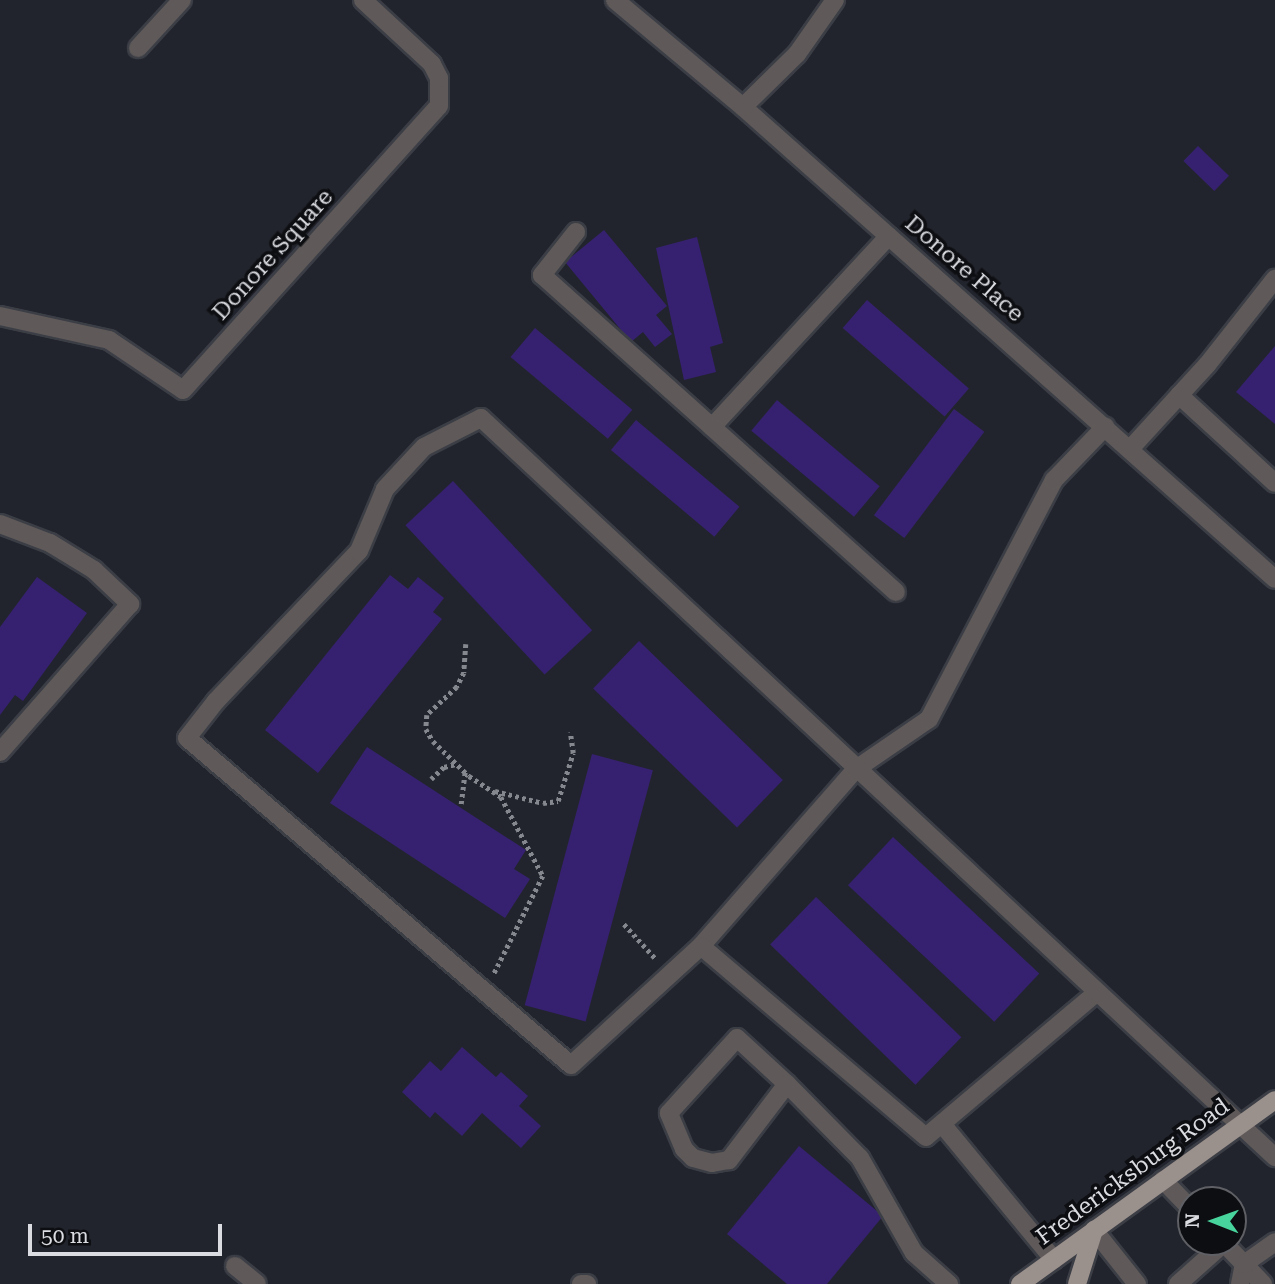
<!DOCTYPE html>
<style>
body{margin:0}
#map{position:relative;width:1275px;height:1284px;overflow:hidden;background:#22242d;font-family:"Roboto Serif",serif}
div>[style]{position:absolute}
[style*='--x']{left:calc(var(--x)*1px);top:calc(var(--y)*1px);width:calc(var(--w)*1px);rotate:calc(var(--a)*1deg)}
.building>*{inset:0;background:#362170;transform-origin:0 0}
.path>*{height:4.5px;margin-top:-2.25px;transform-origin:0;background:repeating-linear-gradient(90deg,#86888f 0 3.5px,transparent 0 7px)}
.roads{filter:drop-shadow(2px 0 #3c3e46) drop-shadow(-2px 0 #3c3e46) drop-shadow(0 2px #3c3e46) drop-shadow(0 -2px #3c3e46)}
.minor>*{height:18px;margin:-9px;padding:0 9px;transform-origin:9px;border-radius:9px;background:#5f5a59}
.major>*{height:18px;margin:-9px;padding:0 9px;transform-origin:9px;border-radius:9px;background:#9a908c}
span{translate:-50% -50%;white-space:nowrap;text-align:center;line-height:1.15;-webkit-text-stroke:7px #0d0e11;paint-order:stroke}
.street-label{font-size:23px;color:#dadce2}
.north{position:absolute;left:1177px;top:1186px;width:70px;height:70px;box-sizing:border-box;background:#0d0e11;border:2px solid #5f6065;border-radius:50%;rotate:271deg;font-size:19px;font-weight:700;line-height:28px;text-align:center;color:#dadce2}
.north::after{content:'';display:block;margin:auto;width:24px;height:32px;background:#48d49d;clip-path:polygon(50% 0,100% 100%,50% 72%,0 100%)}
.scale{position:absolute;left:28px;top:1224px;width:194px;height:32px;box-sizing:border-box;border:4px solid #dadce2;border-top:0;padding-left:9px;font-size:21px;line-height:24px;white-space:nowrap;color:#dadce2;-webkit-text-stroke:5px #0d0e11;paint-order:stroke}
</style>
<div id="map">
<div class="building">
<div style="left:1198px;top:146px;width:43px;height:21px;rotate:44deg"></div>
<div style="clip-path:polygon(604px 230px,667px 306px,656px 315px,672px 334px,655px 347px,643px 332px,631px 342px,565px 262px)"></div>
<div style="clip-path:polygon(697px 237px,723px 343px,710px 347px,716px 372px,684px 380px,656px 248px)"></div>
<div style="left:867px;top:300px;width:135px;height:37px;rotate:41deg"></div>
<div style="left:535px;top:328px;width:127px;height:38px;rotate:40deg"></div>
<div style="clip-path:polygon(1275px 346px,1275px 424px,1236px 392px)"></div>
<div style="left:777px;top:400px;width:134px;height:40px;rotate:40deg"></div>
<div style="left:954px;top:409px;width:38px;height:133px;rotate:37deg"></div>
<div style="left:636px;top:420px;width:135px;height:39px;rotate:40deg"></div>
<div style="left:453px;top:481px;width:204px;height:65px;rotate:47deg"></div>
<div style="clip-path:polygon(390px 575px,408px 589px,418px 577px,444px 598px,433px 612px,442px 619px,318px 773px,265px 730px)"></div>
<div style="clip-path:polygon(37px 577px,87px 613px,23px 701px,15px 695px,0 715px,0 627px)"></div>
<div style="left:639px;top:641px;width:200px;height:66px;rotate:44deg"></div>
<div style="clip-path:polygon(367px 747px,526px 850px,514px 869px,530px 879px,505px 918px,330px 803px)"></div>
<div style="left:592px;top:754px;width:63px;height:260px;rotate:15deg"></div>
<div style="left:893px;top:837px;width:200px;height:66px;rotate:43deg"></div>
<div style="left:816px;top:897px;width:202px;height:66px;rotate:44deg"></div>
<div style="clip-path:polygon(462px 1047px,496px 1077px,501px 1072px,528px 1096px,519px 1106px,541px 1126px,521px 1148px,482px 1113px,462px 1136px,435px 1112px,430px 1118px,402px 1092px,430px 1061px,441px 1071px)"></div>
<div style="clip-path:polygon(799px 1146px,883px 1216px,827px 1284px,787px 1284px,727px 1234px)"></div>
</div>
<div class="path">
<div style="--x:466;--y:644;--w:29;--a:94"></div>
<div style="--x:464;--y:673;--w:16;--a:117"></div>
<div style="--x:457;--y:687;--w:41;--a:137"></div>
<div style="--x:427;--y:715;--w:14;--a:94"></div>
<div style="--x:426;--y:729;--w:14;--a:60"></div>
<div style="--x:433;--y:741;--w:50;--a:44.2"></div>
<div style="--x:469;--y:776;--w:38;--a:33"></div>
<div style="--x:501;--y:797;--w:89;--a:62"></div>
<div style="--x:543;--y:876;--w:110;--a:116.6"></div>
<div style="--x:431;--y:779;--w:18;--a:-43"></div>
<div style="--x:444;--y:767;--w:12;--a:-14"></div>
<div style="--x:495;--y:791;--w:49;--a:14"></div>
<div style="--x:543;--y:803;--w:15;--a:-8"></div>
<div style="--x:558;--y:801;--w:50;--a:-72.6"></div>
<div style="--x:573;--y:753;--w:21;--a:-98"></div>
<div style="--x:461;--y:804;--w:34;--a:-83"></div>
<div style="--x:624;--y:924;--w:47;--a:47.6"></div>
</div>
<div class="roads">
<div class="minor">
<div style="--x:615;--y:0;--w:167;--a:39.9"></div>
<div style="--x:743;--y:107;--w:711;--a:41.58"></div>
<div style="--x:138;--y:48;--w:65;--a:-47.5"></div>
<div style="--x:743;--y:107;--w:76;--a:-44.5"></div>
<div style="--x:797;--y:54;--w:66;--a:-54.9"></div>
<div style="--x:576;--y:232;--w:55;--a:128.3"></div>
<div style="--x:542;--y:275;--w:228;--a:41.8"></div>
<div style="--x:712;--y:427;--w:260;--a:-47.2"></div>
<div style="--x:0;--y:316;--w:112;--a:12.4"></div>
<div style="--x:109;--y:340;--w:89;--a:34"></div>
<div style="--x:183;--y:390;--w:382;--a:-48"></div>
<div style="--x:439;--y:106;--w:28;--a:-90"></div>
<div style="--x:439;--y:78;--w:16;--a:-117"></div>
<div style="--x:432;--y:64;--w:94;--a:-137.2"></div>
<div style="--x:1179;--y:395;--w:130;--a:42.5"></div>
<div style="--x:712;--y:427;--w:247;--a:41.9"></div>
<div style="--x:1130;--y:449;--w:114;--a:-47.5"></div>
<div style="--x:1207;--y:365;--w:110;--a:-51.7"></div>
<div style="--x:0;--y:524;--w:53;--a:20.8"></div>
<div style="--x:50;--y:543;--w:52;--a:31.5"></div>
<div style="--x:94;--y:570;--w:50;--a:43.4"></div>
<div style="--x:130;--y:604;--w:197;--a:131.3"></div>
<div style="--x:701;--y:946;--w:235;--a:-48.8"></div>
<div style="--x:856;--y:769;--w:88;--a:-34.4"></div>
<div style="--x:929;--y:719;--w:270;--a:-62.4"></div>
<div style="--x:1054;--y:480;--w:74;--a:-46.1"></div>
<div style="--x:1095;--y:994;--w:221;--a:139.8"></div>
<div style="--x:926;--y:1137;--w:295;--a:-139.7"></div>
<div style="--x:701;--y:946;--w:176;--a:137.5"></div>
<div style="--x:571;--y:1065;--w:504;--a:-139.58"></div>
<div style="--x:187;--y:738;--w:47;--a:-51.9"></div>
<div style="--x:216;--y:701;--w:207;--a:-46.4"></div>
<div style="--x:359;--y:551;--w:67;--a:-67.2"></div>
<div style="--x:385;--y:489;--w:57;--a:-47.1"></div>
<div style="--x:424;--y:447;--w:64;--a:-27"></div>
<div style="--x:481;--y:418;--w:1085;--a:42.95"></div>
<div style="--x:787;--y:1084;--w:96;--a:127.3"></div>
<div style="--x:729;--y:1160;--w:17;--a:170"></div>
<div style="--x:712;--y:1163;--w:20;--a:-165"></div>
<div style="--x:693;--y:1158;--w:13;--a:-135"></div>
<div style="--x:684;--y:1149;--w:39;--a:-113"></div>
<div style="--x:669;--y:1113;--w:101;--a:-47.8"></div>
<div style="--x:737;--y:1038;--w:68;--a:42.6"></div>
<div style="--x:787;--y:1084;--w:104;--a:45.4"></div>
<div style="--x:860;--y:1158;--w:109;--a:60.4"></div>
<div style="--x:914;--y:1253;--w:47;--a:41.5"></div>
<div style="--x:942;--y:1124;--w:176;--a:50.5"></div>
<div style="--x:1163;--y:1180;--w:40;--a:46"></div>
<div style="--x:1094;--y:1230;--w:69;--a:51.5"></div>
<div style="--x:1223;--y:1242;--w:58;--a:46.4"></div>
<div style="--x:235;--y:1266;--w:28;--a:39"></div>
<div style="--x:581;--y:1284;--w:6;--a:0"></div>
<div style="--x:1178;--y:1284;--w:62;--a:-41.7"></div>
<div style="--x:1240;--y:1284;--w:20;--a:-79"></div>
<div style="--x:1244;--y:1264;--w:38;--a:-35"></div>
</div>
<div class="major">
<div style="--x:1020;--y:1284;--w:314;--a:-35.8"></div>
<div style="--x:1077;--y:1284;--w:57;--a:-72.5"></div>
</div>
</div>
<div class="street-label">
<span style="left:273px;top:255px;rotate:-48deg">Donore Square</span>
<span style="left:964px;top:269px;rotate:41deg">Donore Place</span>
<span style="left:1133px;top:1172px;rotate:-36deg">Fredericksburg Road</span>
</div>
<div class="north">N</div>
<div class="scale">50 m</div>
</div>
